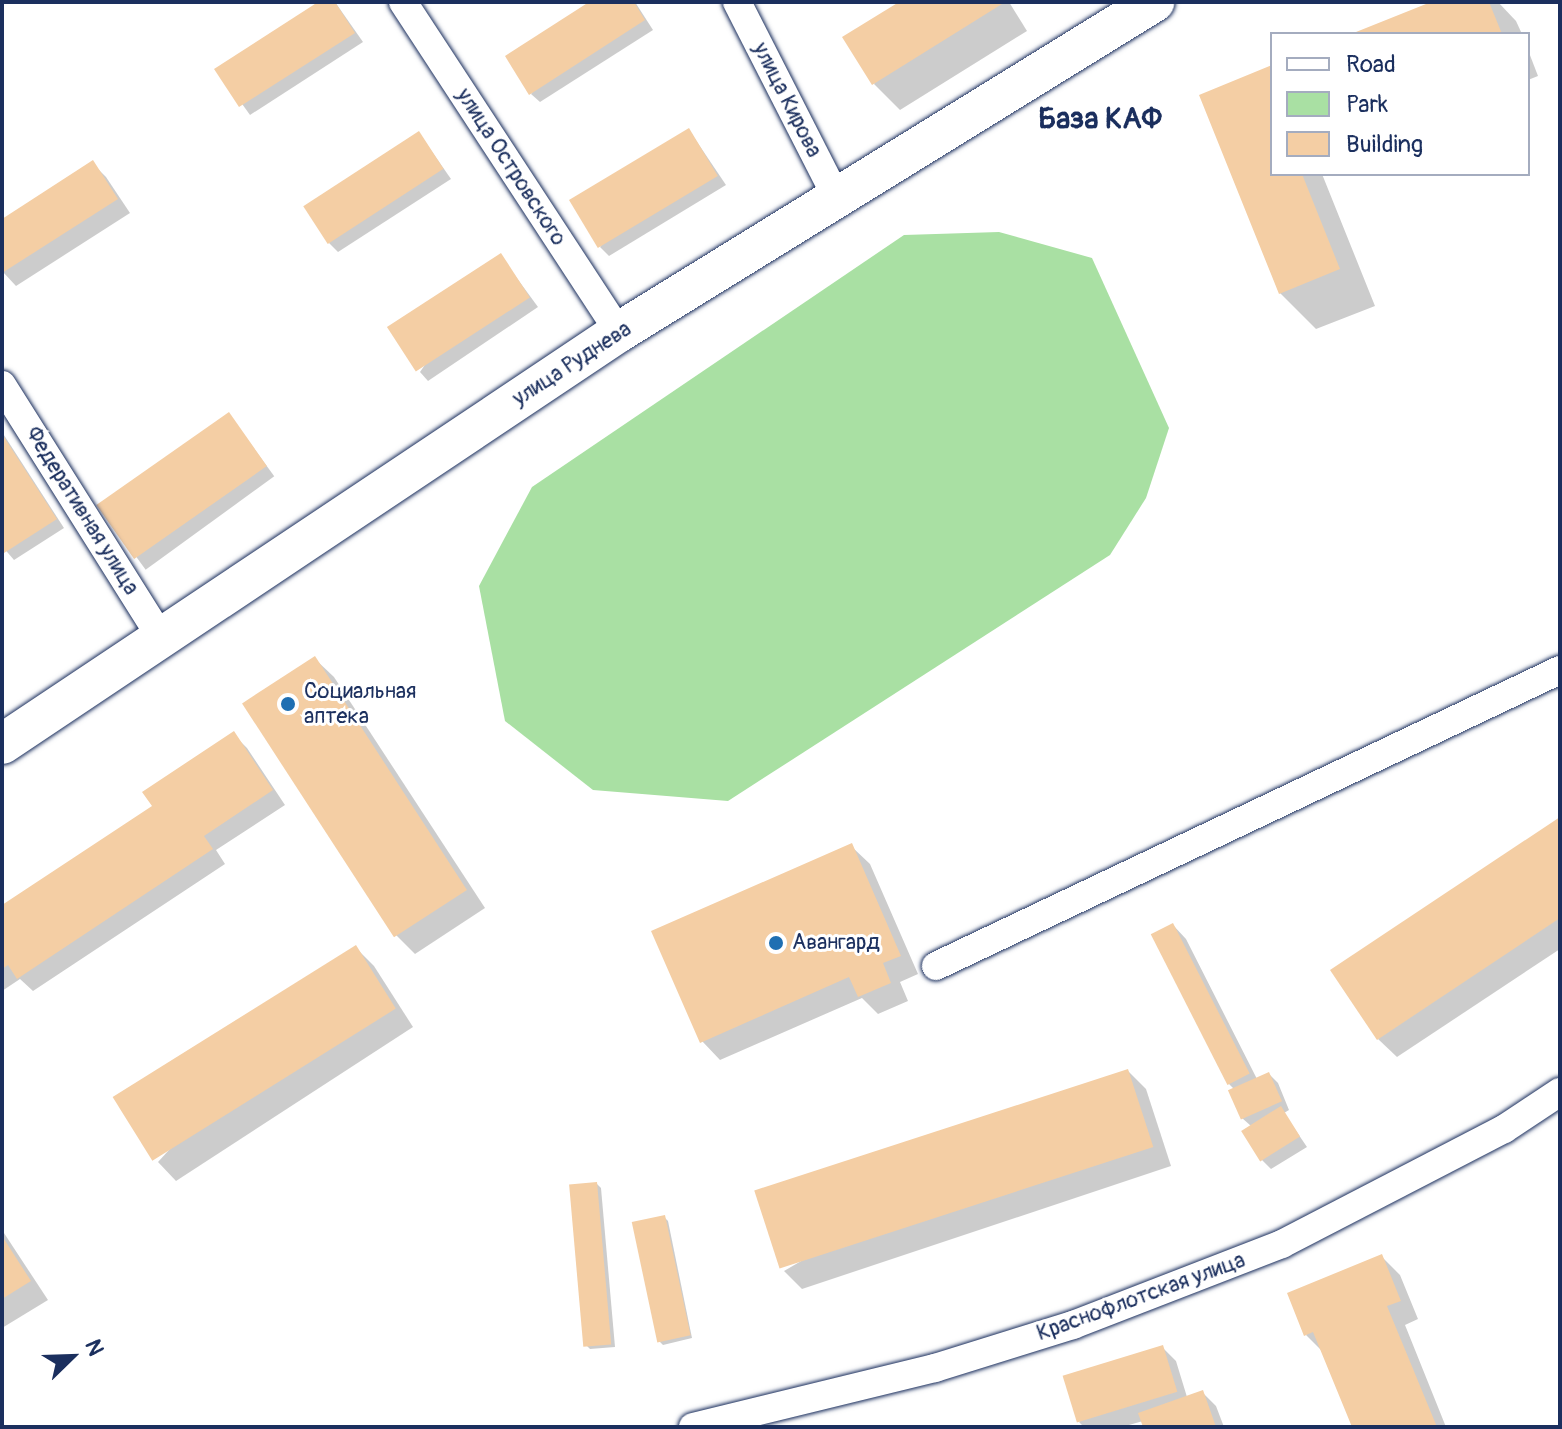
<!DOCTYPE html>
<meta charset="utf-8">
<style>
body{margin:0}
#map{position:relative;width:1562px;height:1429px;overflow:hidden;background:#fff;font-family:Pangolin,sans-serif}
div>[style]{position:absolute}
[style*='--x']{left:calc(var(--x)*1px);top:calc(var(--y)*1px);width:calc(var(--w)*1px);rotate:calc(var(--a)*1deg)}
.green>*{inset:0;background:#a9e0a3}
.shadow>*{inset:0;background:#0003;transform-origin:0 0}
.building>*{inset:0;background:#f4cea4;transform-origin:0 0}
.roads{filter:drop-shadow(0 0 2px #1b2f5e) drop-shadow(0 0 2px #1b2f5e)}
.minor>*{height:28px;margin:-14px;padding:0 14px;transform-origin:14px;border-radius:14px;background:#fff}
.secondary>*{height:40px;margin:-20px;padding:0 20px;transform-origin:20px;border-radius:20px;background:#fff}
.dots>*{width:22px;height:22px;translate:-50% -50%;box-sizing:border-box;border:4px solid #fff;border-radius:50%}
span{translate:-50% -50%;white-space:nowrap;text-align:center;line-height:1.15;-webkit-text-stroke:6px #fff;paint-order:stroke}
.street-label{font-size:22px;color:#1b2f5e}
.poi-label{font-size:22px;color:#1b2f5e}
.left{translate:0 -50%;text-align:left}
.district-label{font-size:30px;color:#1b2f5e;font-weight:700}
.frame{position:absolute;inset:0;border:4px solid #1b2f5e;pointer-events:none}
.legend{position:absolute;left:1270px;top:32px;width:260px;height:144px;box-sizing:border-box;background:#fff;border:2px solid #a4acbf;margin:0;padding:10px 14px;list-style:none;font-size:24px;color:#1b2f5e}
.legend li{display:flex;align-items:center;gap:16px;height:40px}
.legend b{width:40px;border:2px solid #a4acbf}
.north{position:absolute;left:32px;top:1317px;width:80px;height:80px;-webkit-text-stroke:6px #fff;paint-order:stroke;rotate:67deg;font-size:22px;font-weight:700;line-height:32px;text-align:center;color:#1b2f5e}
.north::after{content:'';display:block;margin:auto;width:28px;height:36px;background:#1b2f5e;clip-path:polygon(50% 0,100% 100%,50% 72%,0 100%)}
</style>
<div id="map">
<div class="green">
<div style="clip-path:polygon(999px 232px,1092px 258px,1169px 428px,1146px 498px,1110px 555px,728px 801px,593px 790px,505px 721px,479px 586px,532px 487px,904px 235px)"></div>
</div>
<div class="shadow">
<div style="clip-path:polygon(322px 2px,335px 2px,363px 42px,250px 115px,217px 69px)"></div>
<div style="clip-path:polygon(593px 2px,635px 2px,653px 30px,540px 102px,531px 94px)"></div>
<div style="clip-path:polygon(903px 2px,1009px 2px,1027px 31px,900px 110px,874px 84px)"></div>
<div style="clip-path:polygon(1437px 2px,1498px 2px,1516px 21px,1522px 34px,1356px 34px)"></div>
<div style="clip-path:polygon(1528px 50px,1538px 76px,1528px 80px)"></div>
<div style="clip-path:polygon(1272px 68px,1272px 174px,1322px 174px,1375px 306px,1316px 329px,1280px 293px,1201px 96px)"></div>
<div style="clip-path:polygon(689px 130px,726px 185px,609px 256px,600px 247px)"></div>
<div style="clip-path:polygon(419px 133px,451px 179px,338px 252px,329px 243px)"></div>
<div style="clip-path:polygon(92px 163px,106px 177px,130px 213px,16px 286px,2px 271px,2px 221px)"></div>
<div style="clip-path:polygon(500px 255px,538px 307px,428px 381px,420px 372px)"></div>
<div style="left:229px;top:414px;width:77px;height:159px;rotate:54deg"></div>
<div style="clip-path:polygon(2px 432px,64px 528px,14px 560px,2px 546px)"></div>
<div style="clip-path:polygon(315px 659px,334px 677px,485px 908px,415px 954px,396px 935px)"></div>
<div style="clip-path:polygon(233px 734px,247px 748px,285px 805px,216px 850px,225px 864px,33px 991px,20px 979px,2px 991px,2px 904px,4px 906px,155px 807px)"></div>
<div style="clip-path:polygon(1560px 819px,1560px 949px,1397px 1057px,1378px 1039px)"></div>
<div style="clip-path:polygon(851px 846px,870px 864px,918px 974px,900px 982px,908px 1001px,878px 1014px,862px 998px,720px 1060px,702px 1041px)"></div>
<div style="clip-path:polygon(1173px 925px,1186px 939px,1257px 1079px,1269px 1074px,1278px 1083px,1289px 1110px,1284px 1113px,1307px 1147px,1271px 1169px,1262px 1160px,1251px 1126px,1242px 1118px,1234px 1089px,1229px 1084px)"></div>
<div style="clip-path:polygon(355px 947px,374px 966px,413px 1027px,176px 1181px,158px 1162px)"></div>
<div style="clip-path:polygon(1128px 1071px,1146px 1089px,1171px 1166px,802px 1289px,784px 1271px)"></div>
<div style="clip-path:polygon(597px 1184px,601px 1188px,615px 1347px,590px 1349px,586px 1345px)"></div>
<div style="clip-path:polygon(664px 1217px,668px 1221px,692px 1338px,663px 1345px,659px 1341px)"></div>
<div style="clip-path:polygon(2px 1230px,48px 1300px,2px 1328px)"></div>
<div style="clip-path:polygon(1381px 1256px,1400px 1275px,1418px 1319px,1405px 1325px,1446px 1427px,1354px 1427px,1324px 1353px,1306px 1335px)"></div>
<div style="clip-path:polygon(1162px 1347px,1176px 1361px,1187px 1397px,1202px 1392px,1216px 1406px,1224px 1427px,1145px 1427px,1143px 1421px,1122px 1427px,1084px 1427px,1079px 1422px)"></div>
</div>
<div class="building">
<div style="clip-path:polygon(318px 2px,335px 2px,355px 33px,239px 107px,214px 69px)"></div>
<div style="clip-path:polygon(589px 2px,634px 2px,645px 20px,529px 95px,505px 56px)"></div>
<div style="clip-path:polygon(899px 2px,1001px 2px,1002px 4px,872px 85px,842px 37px)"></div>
<div style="clip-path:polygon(1431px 2px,1489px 2px,1502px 34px,1351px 34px)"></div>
<div style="clip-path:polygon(1272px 65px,1272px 174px,1302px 174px,1340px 269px,1279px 294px,1199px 95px)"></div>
<div style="left:689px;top:128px;width:56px;height:140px;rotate:59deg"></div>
<div style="left:419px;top:131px;width:45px;height:138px;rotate:57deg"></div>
<div style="clip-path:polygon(93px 160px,118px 199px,2px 273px,2px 219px)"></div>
<div style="left:501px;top:253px;width:53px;height:136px;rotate:57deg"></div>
<div style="left:229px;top:412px;width:66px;height:162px;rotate:55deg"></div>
<div style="clip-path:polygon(2px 434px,57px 519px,4px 553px,2px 550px)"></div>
<div style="left:315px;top:656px;width:279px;height:87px;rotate:57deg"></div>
<div style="clip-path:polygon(234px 731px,273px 790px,204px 836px,213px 849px,17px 979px,8px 965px,2px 969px,2px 905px,152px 806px,142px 792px)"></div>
<div style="clip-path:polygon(1560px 817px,1560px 918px,1377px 1040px,1330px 970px)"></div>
<div style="clip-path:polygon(852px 843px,901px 956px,883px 963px,891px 983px,858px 997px,849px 977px,700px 1043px,651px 931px)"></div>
<div style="left:1173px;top:923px;width:169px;height:25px;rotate:63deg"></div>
<div style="left:356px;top:945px;width:75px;height:287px;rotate:58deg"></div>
<div style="left:1128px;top:1069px;width:82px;height:393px;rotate:72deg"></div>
<div style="left:1269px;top:1072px;width:32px;height:45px;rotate:66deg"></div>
<div style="left:1281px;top:1106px;width:36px;height:47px;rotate:58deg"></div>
<div style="left:597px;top:1182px;width:163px;height:28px;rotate:85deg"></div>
<div style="left:665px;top:1215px;width:123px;height:34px;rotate:78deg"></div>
<div style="clip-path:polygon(2px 1236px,31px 1281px,2px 1299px)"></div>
<div style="clip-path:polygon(1382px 1254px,1401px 1301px,1387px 1306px,1437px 1427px,1352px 1427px,1313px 1332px,1304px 1336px,1287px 1293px)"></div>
<div style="left:1163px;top:1345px;width:49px;height:105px;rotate:73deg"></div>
<div style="clip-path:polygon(1203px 1390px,1216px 1427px,1143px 1427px,1138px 1413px)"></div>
</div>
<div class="roads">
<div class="minor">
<div style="--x:403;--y:2;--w:394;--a:56.8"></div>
<div style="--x:737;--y:2;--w:220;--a:63"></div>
<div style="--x:2;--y:385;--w:298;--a:57.8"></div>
<div style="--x:936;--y:966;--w:691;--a:-25.38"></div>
<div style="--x:693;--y:1427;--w:249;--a:-13.7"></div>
<div style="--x:935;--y:1368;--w:145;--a:-17.3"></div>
<div style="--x:1073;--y:1325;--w:224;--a:-21.2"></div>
<div style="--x:1282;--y:1244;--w:250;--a:-27.4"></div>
<div style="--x:1504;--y:1129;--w:67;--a:-33.5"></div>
</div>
<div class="secondary">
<div style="--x:2;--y:744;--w:742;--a:-33.73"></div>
<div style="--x:619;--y:332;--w:629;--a:-31.67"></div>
</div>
</div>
<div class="dots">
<div style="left:288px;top:704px;background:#1f6fb2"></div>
<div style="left:776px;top:943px;background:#1f6fb2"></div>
</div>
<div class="street-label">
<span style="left:787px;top:100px;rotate:63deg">улица Кирова</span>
<span style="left:511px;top:167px;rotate:57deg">улица Островского</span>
<span style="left:572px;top:364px;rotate:-33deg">улица Руднева</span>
<span style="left:82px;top:511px;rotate:58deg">Федеративная улица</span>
<span style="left:1141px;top:1297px;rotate:-20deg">Краснофлотская улица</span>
</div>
<div class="poi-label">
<span class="left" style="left:304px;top:704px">Социальная<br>аптека</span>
<span class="left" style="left:792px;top:943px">Авангард</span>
</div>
<div class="district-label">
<span style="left:1100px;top:119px">База КАФ</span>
</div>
<div class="frame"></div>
<ul class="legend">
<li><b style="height:10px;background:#fff"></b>Road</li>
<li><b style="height:22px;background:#a9e0a3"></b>Park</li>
<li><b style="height:22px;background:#f4cea4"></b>Building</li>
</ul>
<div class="north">N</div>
</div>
